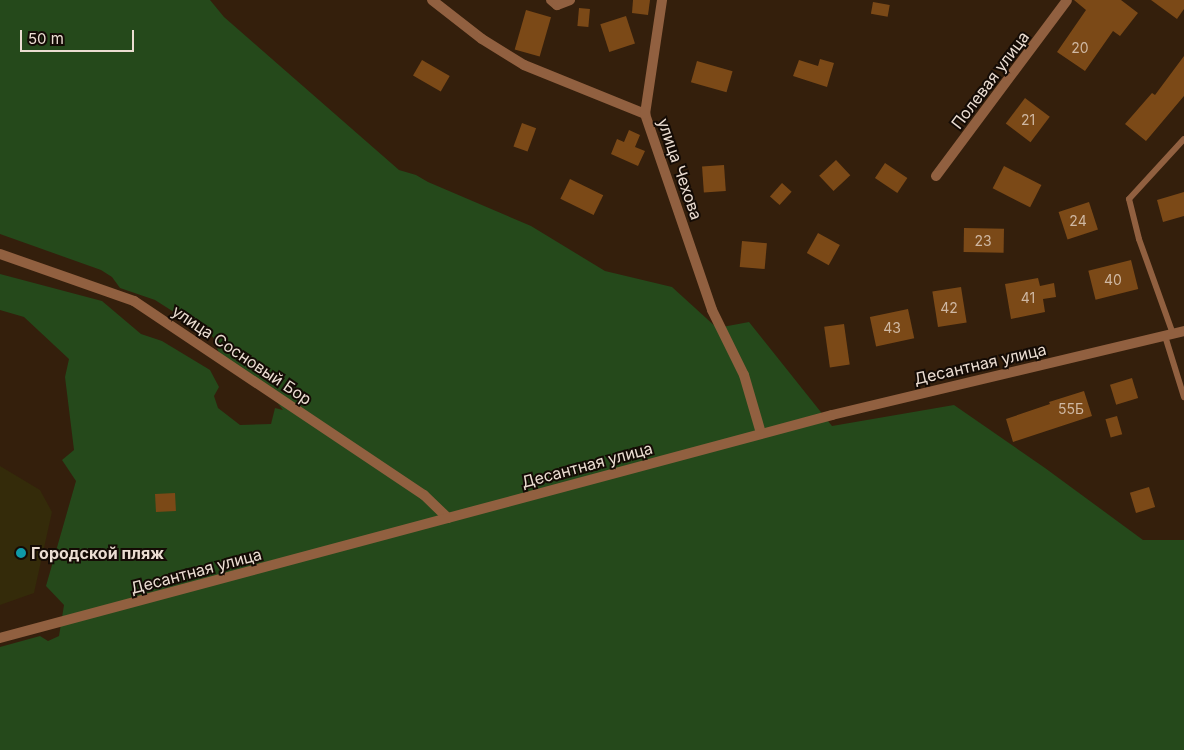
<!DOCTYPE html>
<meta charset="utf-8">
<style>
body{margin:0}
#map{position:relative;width:1184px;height:750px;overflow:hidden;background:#341f0c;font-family:Inter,sans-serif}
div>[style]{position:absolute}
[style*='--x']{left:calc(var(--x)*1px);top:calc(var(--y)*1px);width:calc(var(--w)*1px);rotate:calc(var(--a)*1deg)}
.green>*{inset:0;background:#25491b}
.sand>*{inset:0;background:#342b0a}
.building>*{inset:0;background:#7b4917;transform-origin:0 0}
.service>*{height:6px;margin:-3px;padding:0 3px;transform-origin:3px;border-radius:3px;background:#916040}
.minor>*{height:10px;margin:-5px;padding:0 5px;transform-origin:5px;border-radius:5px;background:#916040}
.dots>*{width:14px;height:14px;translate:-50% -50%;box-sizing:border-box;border:2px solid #140b05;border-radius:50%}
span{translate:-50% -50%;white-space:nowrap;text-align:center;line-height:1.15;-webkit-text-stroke:4px #140b05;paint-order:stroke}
.number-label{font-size:14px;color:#cfb8a3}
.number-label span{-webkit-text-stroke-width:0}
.street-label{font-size:16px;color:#ebddd2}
.poi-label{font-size:16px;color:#ebddd2;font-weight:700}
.left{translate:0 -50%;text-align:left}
.scale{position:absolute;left:20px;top:30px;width:114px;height:22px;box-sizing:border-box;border:2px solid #ebddd2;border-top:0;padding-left:6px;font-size:15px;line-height:18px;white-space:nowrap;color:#ebddd2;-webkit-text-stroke:4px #140b05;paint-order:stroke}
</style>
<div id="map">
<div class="green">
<div style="clip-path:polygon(0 0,210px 0,224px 17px,399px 170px,416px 175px,428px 182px,531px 226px,605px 271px,672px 287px,717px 328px,749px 322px,832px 426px,954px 405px,1045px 468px,1143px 540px,1184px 540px,1184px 750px,0 750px,0 647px,40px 636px,48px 641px,59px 636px,64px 605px,46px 586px,76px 481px,62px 460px,74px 450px,65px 377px,69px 359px,24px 317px,0 310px,0 274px,102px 301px,141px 334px,162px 341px,210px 370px,219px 387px,214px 396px,218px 408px,240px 425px,271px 424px,275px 408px,283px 410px,266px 388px,222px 361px,213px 337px,155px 300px,120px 288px,112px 277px,101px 270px,0 234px)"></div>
</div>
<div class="sand">
<div style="clip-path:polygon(0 466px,40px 490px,52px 512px,34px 593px,0 605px)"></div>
</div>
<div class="building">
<div style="clip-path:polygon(633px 0,650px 0,648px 15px,632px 13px)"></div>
<div style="clip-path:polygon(1074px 0,1121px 0,1138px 13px,1120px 36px,1113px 31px,1085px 71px,1057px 52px,1086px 10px)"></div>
<div style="clip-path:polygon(1151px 0,1184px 0,1184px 9px,1177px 19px)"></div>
<div style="left:873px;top:2px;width:17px;height:12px;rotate:10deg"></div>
<div style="left:579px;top:8px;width:11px;height:18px;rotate:5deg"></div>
<div style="left:526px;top:10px;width:26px;height:41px;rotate:16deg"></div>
<div style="left:626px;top:16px;width:29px;height:27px;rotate:72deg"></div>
<div style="clip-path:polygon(1184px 56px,1184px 96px,1146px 141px,1125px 124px,1152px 93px,1155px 95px)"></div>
<div style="clip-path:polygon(820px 59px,834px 63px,827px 87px,793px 76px,799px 60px,818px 66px)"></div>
<div style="left:422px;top:60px;width:32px;height:18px;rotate:30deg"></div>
<div style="left:697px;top:61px;width:37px;height:22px;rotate:16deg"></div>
<div style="left:1025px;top:98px;width:31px;height:32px;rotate:37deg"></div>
<div style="left:522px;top:123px;width:15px;height:25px;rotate:20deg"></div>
<div style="clip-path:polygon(629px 130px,640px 135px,635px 147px,645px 151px,638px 166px,611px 154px,617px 139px,624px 142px)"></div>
<div style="left:836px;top:160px;width:21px;height:23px;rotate:47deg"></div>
<div style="left:885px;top:163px;width:27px;height:18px;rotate:34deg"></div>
<div style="left:724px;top:165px;width:26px;height:22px;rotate:86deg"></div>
<div style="left:1004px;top:166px;width:42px;height:25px;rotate:27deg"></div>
<div style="left:570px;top:179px;width:37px;height:22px;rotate:26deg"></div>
<div style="left:782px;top:183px;width:13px;height:18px;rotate:42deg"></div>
<div style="clip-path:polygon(1184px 192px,1184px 216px,1163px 222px,1157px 200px)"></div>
<div style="left:1089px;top:202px;width:29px;height:32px;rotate:72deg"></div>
<div style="left:964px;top:228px;width:40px;height:24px;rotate:1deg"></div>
<div style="left:818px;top:233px;width:25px;height:23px;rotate:29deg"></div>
<div style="left:742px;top:241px;width:25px;height:26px;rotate:5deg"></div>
<div style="left:1131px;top:260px;width:30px;height:44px;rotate:76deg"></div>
<div style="clip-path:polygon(1038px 278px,1040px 286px,1054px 283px,1056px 297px,1043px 299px,1045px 312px,1011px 319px,1005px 284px)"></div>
<div style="left:961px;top:287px;width:36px;height:29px;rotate:81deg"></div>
<div style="left:908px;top:309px;width:30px;height:39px;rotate:78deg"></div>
<div style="left:844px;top:324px;width:41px;height:20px;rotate:82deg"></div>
<div style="left:1132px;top:378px;width:21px;height:23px;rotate:73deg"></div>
<div style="clip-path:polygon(1084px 391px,1092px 416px,1013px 442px,1006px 419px,1050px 404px,1049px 402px)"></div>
<div style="left:1117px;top:416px;width:19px;height:12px;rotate:74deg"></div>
<div style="left:1149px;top:487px;width:21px;height:20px;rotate:73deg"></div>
<div style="left:175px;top:493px;width:18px;height:20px;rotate:87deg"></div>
</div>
<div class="service">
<div style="--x:1173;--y:334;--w:101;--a:-109.7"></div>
<div style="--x:1139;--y:239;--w:41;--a:-104"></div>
<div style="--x:1129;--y:199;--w:81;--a:-47.5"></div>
<div style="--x:1165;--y:336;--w:64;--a:72.7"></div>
</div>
<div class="minor">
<div style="--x:432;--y:0;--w:63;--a:38"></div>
<div style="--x:482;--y:39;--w:49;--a:31.8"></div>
<div style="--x:524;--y:65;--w:131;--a:22"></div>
<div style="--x:645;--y:114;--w:207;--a:71.1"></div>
<div style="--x:712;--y:310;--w:72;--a:63.8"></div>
<div style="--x:744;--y:375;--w:60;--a:73.7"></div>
<div style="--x:551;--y:0;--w:8;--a:40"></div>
<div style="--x:557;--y:5;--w:14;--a:-21"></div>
<div style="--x:645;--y:114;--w:115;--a:-81.5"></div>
<div style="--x:936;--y:176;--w:219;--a:-53.3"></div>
<div style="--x:0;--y:254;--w:142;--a:19.3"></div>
<div style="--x:134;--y:301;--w:349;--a:33.8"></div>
<div style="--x:424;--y:495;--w:33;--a:44"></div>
<div style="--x:0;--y:638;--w:861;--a:-15"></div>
<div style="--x:832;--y:415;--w:362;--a:-13.4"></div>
</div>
<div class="dots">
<div style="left:21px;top:553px;background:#0f9aa8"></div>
</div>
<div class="number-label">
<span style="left:1080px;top:48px">20</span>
<span style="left:1028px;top:120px">21</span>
<span style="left:1078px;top:221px">24</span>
<span style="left:983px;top:241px">23</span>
<span style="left:1113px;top:280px">40</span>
<span style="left:1028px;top:298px">41</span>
<span style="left:949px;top:308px">42</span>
<span style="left:892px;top:328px">43</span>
<span style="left:1071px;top:409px">55Б</span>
</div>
<div class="street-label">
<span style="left:990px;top:80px;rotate:-53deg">Полевая улица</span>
<span style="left:680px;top:169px;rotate:71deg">улица Чехова</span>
<span style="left:242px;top:355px;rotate:34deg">улица Сосновый Бор</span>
<span style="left:980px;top:364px;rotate:-13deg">Десантная улица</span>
<span style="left:587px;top:465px;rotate:-15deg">Десантная улица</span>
<span style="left:196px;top:571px;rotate:-15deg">Десантная улица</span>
</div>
<div class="poi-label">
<span class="left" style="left:31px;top:553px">Городской пляж</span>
</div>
<div class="scale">50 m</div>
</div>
